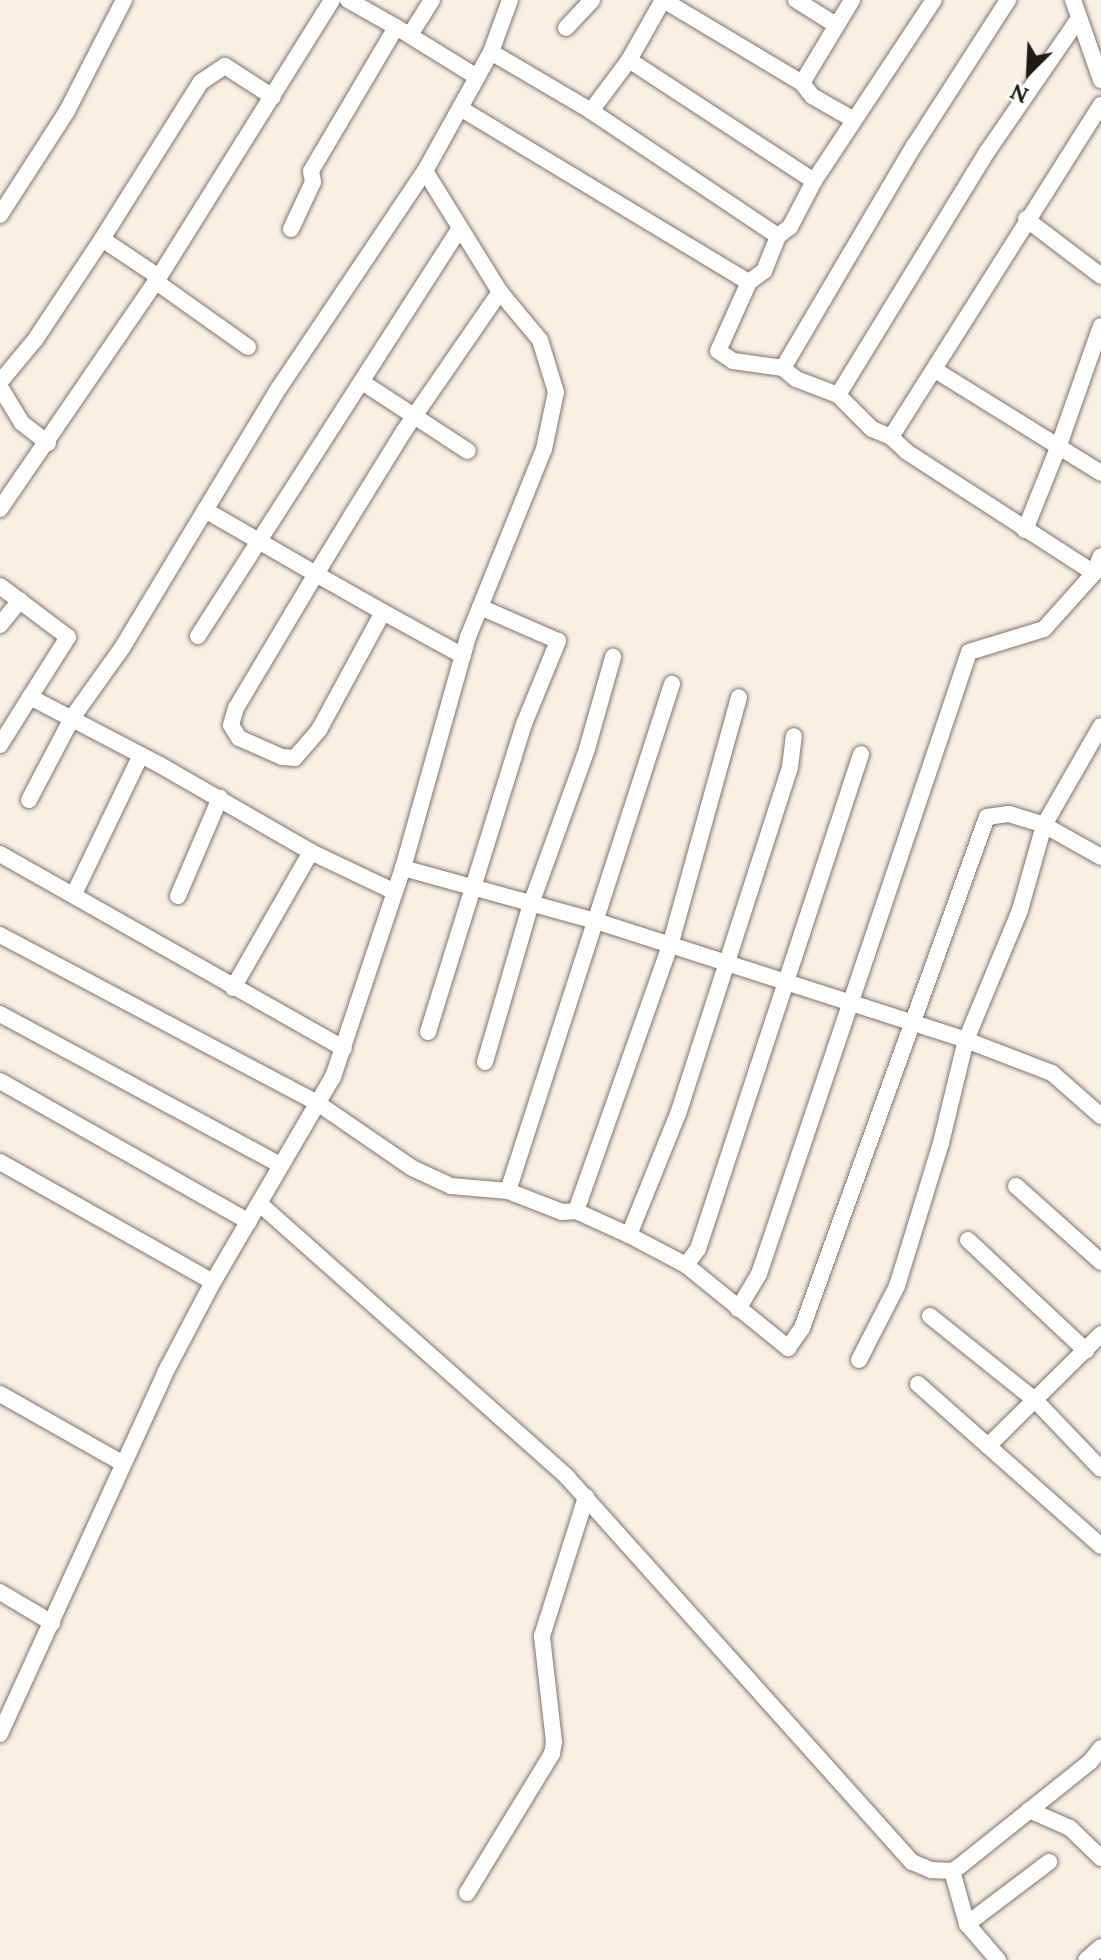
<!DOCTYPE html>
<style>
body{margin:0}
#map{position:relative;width:1101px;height:1960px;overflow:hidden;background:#faefe5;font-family:Lora,serif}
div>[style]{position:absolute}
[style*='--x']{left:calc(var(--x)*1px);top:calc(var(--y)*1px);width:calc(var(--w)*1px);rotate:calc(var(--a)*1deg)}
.roads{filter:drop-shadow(0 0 2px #7e746c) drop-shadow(0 0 2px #7e746c)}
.minor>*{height:16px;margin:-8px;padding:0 8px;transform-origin:8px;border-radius:8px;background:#fff}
span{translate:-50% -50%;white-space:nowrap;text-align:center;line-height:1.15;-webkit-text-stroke:6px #fefefe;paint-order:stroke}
.north{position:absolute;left:989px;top:32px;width:80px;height:80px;-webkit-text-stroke:6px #fefefe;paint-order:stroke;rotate:204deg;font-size:22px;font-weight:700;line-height:32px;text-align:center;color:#1d1a16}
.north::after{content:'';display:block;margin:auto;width:28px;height:36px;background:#1d1a16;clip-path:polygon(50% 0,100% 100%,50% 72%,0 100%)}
</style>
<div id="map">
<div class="roads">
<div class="minor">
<div style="--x:348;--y:0;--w:55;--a:29.4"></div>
<div style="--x:796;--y:0;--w:47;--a:32"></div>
<div style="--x:1073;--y:0;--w:85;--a:70.7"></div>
<div style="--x:665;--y:1;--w:160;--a:30.9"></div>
<div style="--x:802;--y:83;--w:16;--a:52"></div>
<div style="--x:812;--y:96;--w:48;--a:29.7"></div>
<div style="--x:566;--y:28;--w:38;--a:-47"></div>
<div style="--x:410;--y:35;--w:41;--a:-57.8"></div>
<div style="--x:491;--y:52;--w:116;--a:30.5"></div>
<div style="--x:591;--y:111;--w:64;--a:-53.3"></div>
<div style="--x:629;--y:60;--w:69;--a:-60.5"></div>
<div style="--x:629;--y:60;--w:221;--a:33.2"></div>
<div style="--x:802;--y:83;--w:97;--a:-58.9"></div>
<div style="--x:460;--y:108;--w:337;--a:31.1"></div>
<div style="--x:591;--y:111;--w:225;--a:33.8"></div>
<div style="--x:0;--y:215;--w:124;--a:-57.2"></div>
<div style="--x:67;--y:111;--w:125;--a:-62.8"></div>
<div style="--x:1026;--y:219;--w:94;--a:37.2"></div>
<div style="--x:291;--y:229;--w:52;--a:-64.9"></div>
<div style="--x:313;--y:182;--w:11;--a:-100"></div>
<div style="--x:311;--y:171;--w:167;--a:-59.4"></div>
<div style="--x:396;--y:27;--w:95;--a:31.7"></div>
<div style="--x:102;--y:239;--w:69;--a:33.7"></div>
<div style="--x:155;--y:281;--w:114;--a:35.4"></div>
<div style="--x:783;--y:368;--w:258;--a:-59.5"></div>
<div style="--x:914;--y:146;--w:174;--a:-57.2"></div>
<div style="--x:935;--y:370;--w:195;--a:31.8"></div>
<div style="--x:0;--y:382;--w:55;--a:-50.2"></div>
<div style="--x:35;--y:340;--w:121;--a:-56.4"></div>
<div style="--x:102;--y:239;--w:186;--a:-57.8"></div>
<div style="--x:201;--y:82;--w:29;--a:-34"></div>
<div style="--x:225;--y:66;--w:57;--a:32.9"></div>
<div style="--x:362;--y:382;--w:126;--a:33.1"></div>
<div style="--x:0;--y:387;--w:42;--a:58.6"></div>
<div style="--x:22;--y:423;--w:33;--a:38"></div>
<div style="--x:838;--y:395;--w:285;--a:-58.5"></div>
<div style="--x:987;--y:152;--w:163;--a:-55.5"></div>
<div style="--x:891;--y:437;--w:393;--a:-57.7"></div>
<div style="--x:0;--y:509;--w:281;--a:-55.6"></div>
<div style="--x:159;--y:277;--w:327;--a:-58"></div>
<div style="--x:205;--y:510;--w:128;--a:30"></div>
<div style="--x:316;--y:574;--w:77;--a:29.6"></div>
<div style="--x:383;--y:612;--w:134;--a:118.5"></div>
<div style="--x:319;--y:730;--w:37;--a:131"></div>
<div style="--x:295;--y:758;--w:13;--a:-176"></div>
<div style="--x:282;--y:757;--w:47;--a:-156.2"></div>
<div style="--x:239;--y:738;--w:15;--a:-122"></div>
<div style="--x:231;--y:725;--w:18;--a:-74"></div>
<div style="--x:236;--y:708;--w:156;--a:-59.2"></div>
<div style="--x:316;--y:574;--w:69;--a:-58.6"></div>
<div style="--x:352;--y:515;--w:99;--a:-58.2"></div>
<div style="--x:404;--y:431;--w:169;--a:-55.4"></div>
<div style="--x:1025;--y:530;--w:88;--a:-68.1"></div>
<div style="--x:1058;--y:448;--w:129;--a:-70.6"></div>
<div style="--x:1094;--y:573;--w:18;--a:-68"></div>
<div style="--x:0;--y:586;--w:85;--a:36.9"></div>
<div style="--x:68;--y:637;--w:71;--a:122.3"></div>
<div style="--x:383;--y:612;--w:91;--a:28.8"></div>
<div style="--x:0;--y:625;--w:32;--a:-51"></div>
<div style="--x:198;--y:636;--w:483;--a:-57.3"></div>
<div style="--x:0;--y:745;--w:57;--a:-58"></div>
<div style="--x:30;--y:697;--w:147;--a:27.6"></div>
<div style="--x:160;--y:765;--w:174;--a:29.9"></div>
<div style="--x:29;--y:800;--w:93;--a:-62.3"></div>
<div style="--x:72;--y:718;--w:86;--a:-54.5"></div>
<div style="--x:122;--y:648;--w:304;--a:-58.9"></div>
<div style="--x:279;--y:388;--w:262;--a:-56.1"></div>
<div style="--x:0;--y:854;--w:395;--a:29.5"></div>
<div style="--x:403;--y:868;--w:200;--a:15.4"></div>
<div style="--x:596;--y:921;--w:389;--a:17.8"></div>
<div style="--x:966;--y:1040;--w:92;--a:21"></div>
<div style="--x:1052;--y:1073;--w:65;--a:41.3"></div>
<div style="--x:74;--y:894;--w:154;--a:-64.3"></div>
<div style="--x:178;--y:896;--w:107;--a:-66.8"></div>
<div style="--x:0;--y:935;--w:357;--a:27.9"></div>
<div style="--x:316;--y:1102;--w:116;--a:34.5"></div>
<div style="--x:412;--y:1168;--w:43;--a:24.8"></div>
<div style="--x:451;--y:1186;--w:57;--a:5"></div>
<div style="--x:508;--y:1191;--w:58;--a:21.3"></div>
<div style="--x:562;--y:1212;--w:14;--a:-4"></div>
<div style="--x:576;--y:1211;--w:58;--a:24.4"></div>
<div style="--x:629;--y:1235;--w:64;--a:27.8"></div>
<div style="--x:686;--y:1265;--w:132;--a:39.1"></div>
<div style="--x:788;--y:1348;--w:24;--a:-55"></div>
<div style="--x:802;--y:1328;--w:543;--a:-70.1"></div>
<div style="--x:987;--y:817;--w:22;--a:-8"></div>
<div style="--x:1009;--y:814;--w:37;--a:17"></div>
<div style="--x:1044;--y:825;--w:65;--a:29.3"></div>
<div style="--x:233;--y:988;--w:157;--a:-60.2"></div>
<div style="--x:311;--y:852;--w:93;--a:25.5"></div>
<div style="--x:0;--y:1014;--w:319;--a:28.3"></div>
<div style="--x:428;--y:1032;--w:323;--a:-72.7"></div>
<div style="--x:524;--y:724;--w:90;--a:-67.7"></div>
<div style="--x:558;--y:641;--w:85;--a:-156.4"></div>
<div style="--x:485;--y:1062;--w:165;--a:-73.8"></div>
<div style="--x:531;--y:904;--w:165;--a:-70.1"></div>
<div style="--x:587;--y:749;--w:96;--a:-74.2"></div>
<div style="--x:0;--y:1081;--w:286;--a:29.5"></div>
<div style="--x:0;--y:1162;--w:244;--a:29.4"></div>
<div style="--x:1016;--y:1186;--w:114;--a:41.8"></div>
<div style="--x:508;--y:1191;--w:533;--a:-72.08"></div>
<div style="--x:260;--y:1204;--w:411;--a:41.6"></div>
<div style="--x:567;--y:1477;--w:517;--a:48.14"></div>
<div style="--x:912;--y:1862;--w:21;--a:23"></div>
<div style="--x:931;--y:1870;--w:21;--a:3"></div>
<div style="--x:952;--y:1871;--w:9;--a:-32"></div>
<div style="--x:960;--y:1866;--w:166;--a:-38.7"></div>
<div style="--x:1090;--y:1762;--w:18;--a:-52"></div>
<div style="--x:576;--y:1211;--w:281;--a:-70.5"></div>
<div style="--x:670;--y:946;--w:258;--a:-74.5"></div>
<div style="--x:629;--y:1235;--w:131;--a:-68"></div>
<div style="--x:678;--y:1114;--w:365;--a:-72.1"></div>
<div style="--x:790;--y:767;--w:31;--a:-83"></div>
<div style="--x:968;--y:1240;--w:162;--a:43.2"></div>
<div style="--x:686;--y:1265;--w:20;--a:-53"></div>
<div style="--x:698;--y:1249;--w:521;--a:-71.77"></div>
<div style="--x:738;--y:1309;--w:41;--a:-59"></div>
<div style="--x:759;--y:1274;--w:656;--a:-71.34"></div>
<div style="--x:969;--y:652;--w:78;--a:-17"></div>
<div style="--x:1044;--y:629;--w:75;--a:-48.2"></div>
<div style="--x:1094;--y:573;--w:223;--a:-147.1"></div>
<div style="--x:907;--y:452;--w:22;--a:-137"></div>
<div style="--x:891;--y:437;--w:21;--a:-157"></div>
<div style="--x:872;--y:429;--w:48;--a:-135"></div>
<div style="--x:838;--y:395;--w:45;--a:-159.1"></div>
<div style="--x:796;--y:379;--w:17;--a:-140"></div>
<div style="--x:783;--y:368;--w:50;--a:-172"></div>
<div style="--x:733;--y:361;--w:18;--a:-146"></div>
<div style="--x:718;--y:351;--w:76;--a:-65.8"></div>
<div style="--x:749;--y:282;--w:19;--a:-36"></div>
<div style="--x:764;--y:271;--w:38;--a:-68"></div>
<div style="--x:778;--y:236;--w:15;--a:-37"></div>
<div style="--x:790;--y:227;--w:52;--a:-62.4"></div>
<div style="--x:814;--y:181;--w:217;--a:-56.5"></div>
<div style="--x:930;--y:1316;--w:134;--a:38.7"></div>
<div style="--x:1035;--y:1400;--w:95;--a:46.3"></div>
<div style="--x:859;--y:1360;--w:83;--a:-62.8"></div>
<div style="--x:897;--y:1286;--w:150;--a:-72.9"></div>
<div style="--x:941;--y:1143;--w:106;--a:-76.4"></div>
<div style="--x:966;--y:1040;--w:141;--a:-67.4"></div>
<div style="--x:1020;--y:910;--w:88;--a:-74.2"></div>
<div style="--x:1044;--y:825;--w:114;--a:-60.1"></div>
<div style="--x:918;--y:1384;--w:244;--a:41.5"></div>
<div style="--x:0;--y:1394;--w:140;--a:29.5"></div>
<div style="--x:988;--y:1446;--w:159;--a:-44.7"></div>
<div style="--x:0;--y:1592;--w:61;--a:30.8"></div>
<div style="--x:0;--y:1734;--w:397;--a:-65.4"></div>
<div style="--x:165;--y:1373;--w:103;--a:-62.2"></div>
<div style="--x:213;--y:1282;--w:238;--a:-59.7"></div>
<div style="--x:333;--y:1077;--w:220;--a:-71.5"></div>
<div style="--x:403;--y:868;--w:240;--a:-74.3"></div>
<div style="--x:468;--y:637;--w:203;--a:-68"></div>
<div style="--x:544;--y:449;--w:58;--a:-78.1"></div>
<div style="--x:556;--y:392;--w:54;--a:-107.1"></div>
<div style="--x:540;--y:340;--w:62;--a:-129.8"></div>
<div style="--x:500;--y:292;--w:142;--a:-121.8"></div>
<div style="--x:425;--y:171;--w:136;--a:-61"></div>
<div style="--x:491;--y:52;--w:55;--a:-69.9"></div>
<div style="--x:1029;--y:1810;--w:45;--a:23.7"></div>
<div style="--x:1070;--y:1828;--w:43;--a:44.1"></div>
<div style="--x:952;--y:1871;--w:55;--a:74.2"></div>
<div style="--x:967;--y:1924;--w:48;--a:49.3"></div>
<div style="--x:467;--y:1893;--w:163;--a:-58.6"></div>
<div style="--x:552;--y:1754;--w:12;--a:-81"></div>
<div style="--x:554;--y:1742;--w:107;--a:-96.5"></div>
<div style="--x:542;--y:1636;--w:146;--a:-72.4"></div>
<div style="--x:967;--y:1924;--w:103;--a:-37.1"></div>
<div style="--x:1086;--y:1960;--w:20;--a:-41"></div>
</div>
</div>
<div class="north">N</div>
</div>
